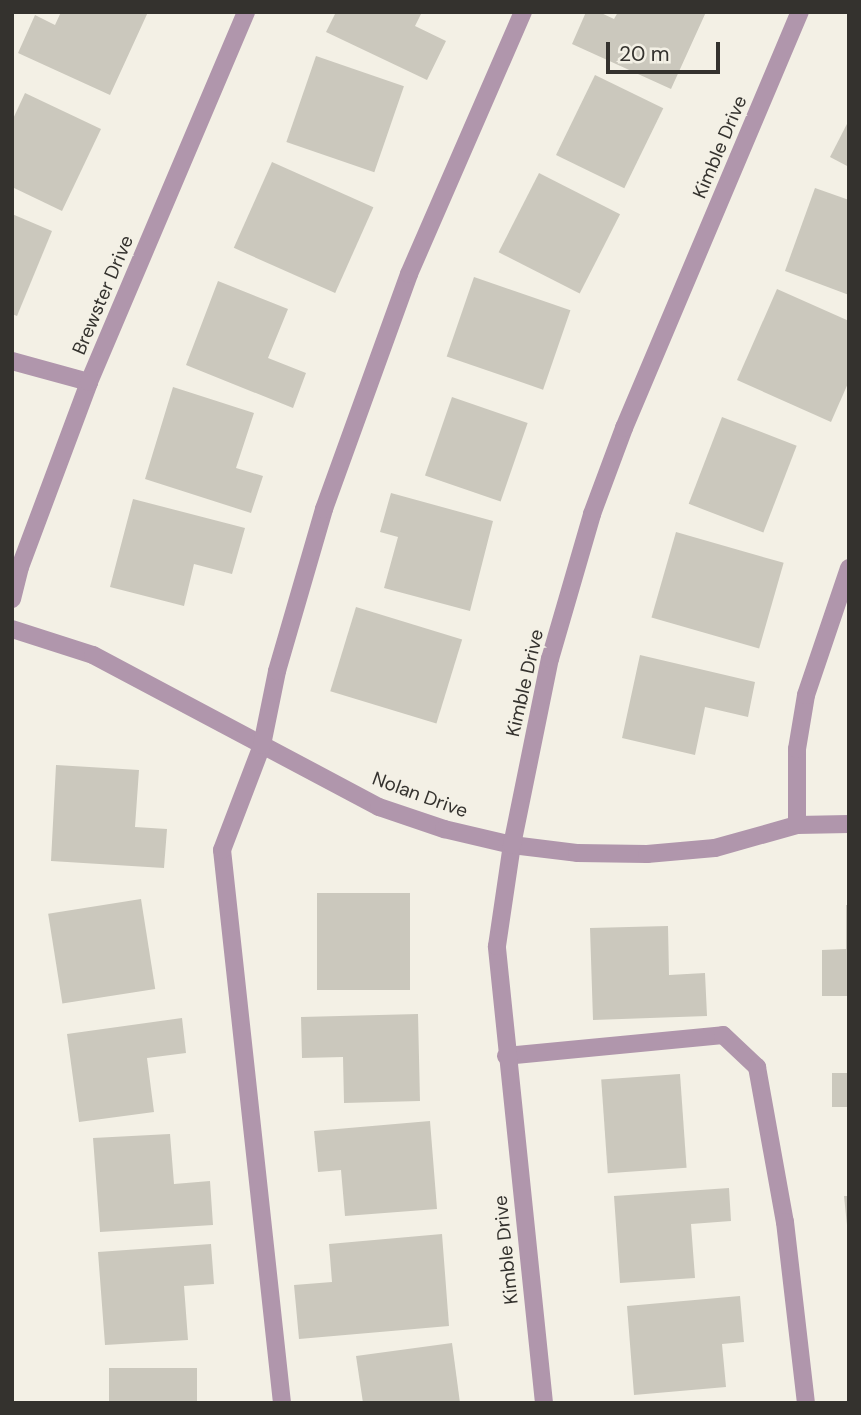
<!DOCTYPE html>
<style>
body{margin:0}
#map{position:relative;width:861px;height:1415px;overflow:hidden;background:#f3f0e5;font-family:"DM Sans",sans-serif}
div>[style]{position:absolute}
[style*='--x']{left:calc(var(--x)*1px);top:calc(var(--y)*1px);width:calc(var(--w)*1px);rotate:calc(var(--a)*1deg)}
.building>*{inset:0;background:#cbc8bd;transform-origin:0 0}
.minor>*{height:18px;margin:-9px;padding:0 9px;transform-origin:9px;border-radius:9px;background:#b096ac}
span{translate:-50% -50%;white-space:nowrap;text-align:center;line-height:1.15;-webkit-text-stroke:6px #f3f0e5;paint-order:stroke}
.street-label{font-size:19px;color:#34322e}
.frame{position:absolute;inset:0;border:14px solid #34322e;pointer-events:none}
.scale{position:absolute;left:606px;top:42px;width:114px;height:32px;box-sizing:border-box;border:4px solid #34322e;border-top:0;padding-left:9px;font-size:21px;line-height:24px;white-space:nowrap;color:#34322e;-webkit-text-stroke:5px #f3f0e5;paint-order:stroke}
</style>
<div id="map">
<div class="building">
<div style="clip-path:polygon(61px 12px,148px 12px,110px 95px,18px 53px,35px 15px,55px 25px)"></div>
<div style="clip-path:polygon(336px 12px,422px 12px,415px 26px,446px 41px,427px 80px,326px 32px)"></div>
<div style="clip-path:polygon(586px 12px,599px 12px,614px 19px,618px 12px,706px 12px,671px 89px,572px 44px)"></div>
<div style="left:316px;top:56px;width:93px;height:91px;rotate:19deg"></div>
<div style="left:595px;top:75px;width:76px;height:89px;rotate:26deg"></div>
<div style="clip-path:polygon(25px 93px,101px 129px,62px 211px,12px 187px,12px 121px)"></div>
<div style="clip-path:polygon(849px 120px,849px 167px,830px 157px)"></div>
<div style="left:272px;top:162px;width:111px;height:94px;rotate:24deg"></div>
<div style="left:539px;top:173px;width:91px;height:89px;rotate:27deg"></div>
<div style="clip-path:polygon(815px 188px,849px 200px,849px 295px,785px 271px)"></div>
<div style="clip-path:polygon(12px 214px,52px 231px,17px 316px,12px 314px)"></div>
<div style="left:474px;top:277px;width:102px;height:84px;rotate:19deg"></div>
<div style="clip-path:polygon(218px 281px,288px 309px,268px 358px,306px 373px,293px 408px,186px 365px)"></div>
<div style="clip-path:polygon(777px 289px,849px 321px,849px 381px,831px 422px,737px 380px)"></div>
<div style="clip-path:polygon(173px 387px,254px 413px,236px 468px,263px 476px,251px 513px,145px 479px)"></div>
<div style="left:452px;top:397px;width:80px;height:83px;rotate:19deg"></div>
<div style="left:722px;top:417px;width:80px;height:93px;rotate:21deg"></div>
<div style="clip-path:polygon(391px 493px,493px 521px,470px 611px,384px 588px,398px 537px,380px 532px)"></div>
<div style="clip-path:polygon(133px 499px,245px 528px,232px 574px,194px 564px,184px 606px,110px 587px)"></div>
<div style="left:676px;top:532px;width:112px;height:89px;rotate:16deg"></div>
<div style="left:356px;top:607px;width:111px;height:88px;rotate:17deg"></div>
<div style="clip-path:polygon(640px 655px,755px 682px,748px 717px,705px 707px,695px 755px,622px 738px)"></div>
<div style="clip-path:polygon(56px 765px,139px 770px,135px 827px,167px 829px,164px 868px,51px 861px)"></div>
<div style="left:317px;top:893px;width:93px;height:97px"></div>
<div style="left:141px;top:899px;width:91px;height:94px;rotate:81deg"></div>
<div style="clip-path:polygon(846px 905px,849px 905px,849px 996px,822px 996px,822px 950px,846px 949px)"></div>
<div style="clip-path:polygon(668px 926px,669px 975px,705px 973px,707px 1016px,593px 1020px,590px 928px)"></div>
<div style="clip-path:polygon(418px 1014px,420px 1101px,344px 1103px,343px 1057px,302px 1058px,301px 1017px)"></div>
<div style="clip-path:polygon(182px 1018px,186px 1053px,147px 1058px,154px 1112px,79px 1122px,67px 1034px)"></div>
<div style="left:832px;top:1073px;width:17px;height:34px"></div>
<div style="left:680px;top:1074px;width:94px;height:79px;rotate:86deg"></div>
<div style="clip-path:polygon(430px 1121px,437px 1209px,345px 1216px,341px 1170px,318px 1172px,314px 1131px)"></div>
<div style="clip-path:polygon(170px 1134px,174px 1184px,210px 1181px,213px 1225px,100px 1232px,93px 1138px)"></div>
<div style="clip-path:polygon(729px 1188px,731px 1221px,691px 1224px,695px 1278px,620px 1283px,614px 1196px)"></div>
<div style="clip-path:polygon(844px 1196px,849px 1196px,849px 1225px,847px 1225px)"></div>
<div style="clip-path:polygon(442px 1234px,449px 1326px,299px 1339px,294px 1285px,332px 1282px,329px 1244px)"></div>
<div style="clip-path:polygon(211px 1244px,214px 1284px,184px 1286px,188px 1340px,105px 1345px,98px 1252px)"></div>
<div style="clip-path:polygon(740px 1296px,744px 1342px,722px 1344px,726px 1387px,634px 1395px,627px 1306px)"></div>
<div style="clip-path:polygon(452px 1343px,460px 1403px,363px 1403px,356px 1356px)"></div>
<div style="left:109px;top:1368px;width:88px;height:35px"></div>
</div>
<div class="minor">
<div style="--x:12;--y:361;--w:80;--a:15.3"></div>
<div style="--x:12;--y:599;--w:33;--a:-76"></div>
<div style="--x:20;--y:567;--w:197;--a:-69.5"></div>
<div style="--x:89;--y:382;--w:402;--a:-67"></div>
<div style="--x:12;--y:629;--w:85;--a:17.8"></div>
<div style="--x:93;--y:655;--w:324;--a:28"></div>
<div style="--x:379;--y:807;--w:69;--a:18.7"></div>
<div style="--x:444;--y:829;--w:70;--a:13.2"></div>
<div style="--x:512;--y:845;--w:65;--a:7"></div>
<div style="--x:577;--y:853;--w:70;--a:0.8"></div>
<div style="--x:647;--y:854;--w:68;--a:-5"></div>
<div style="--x:715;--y:848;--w:85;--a:-15.7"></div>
<div style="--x:797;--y:825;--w:52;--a:-1.1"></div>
<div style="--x:797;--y:825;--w:76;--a:-90"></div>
<div style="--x:797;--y:749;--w:55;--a:-80.5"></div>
<div style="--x:806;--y:695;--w:134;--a:-71.3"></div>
<div style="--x:506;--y:1056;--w:218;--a:-5.5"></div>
<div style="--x:723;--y:1035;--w:47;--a:43.3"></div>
<div style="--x:757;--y:1067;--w:158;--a:79.8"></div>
<div style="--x:785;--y:1222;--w:182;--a:83.4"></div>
<div style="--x:282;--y:1403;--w:556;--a:-96.19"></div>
<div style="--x:222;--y:850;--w:112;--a:-69.1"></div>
<div style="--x:262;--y:745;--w:76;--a:-78.5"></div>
<div style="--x:277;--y:671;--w:169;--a:-73.8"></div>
<div style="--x:324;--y:509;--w:250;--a:-70.1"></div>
<div style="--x:409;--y:274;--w:286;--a:-66.5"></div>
<div style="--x:544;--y:1403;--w:459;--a:-95.9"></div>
<div style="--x:497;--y:946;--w:102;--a:-81.6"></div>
<div style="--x:512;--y:845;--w:190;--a:-78.5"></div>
<div style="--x:550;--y:659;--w:151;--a:-73.8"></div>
<div style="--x:592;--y:514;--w:92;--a:-69.6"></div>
<div style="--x:624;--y:428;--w:452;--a:-67.1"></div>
</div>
<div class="street-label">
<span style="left:720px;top:147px;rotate:-67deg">Kimble Drive</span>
<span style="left:103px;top:295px;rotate:-67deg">Brewster Drive</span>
<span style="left:525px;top:683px;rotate:-77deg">Kimble Drive</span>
<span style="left:420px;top:795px;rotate:20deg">Nolan Drive</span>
<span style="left:506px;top:1250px;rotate:-96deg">Kimble Drive</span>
</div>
<div class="frame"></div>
<div class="scale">20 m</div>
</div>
